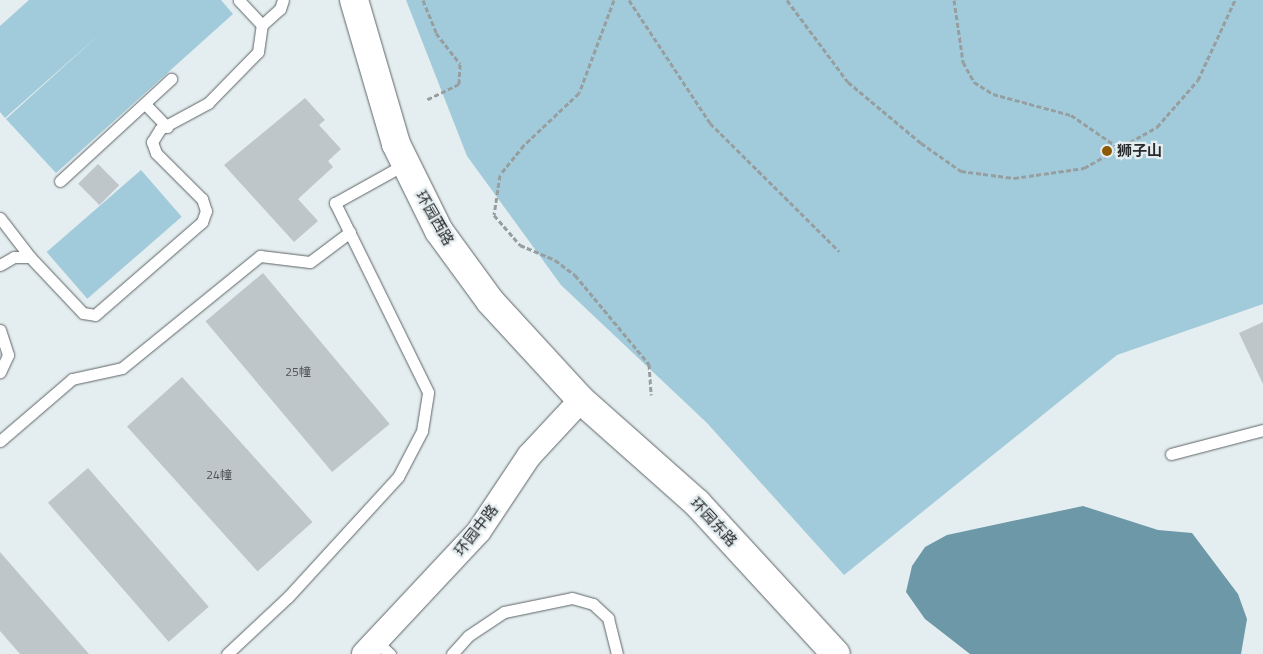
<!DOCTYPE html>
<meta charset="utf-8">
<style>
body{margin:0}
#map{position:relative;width:1263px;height:654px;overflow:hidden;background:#e4edef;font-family:"Titillium Web","Noto Sans SC",sans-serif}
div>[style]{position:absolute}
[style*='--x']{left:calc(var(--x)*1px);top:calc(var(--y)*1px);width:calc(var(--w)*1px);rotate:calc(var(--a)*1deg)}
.green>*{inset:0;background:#a1cbda;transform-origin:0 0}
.water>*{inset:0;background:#6d98a7}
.building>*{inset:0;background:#bec6c9;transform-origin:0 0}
.path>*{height:3px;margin-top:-1.5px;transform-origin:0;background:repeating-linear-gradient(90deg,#979ea0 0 5px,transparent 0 7.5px)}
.roads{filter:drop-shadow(0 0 1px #5d6467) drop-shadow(0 0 1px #5d6467)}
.service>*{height:11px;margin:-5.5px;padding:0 5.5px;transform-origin:5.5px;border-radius:5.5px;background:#fff}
.minor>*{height:24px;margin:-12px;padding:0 12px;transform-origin:12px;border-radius:12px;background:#fff}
.tertiary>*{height:28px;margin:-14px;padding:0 14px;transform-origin:14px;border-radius:14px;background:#fff}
.dots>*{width:14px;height:14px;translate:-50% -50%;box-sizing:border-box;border:2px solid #e4edef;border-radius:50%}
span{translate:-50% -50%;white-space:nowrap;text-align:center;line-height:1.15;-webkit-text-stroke:4.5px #e4edef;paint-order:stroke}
.number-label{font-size:12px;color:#4e5253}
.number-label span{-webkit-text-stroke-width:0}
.poi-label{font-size:15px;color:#282b2c;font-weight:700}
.left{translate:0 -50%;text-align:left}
.street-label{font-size:15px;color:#282b2c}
</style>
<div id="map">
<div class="green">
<div style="clip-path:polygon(29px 0,221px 0,233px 14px,56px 173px,6px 119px,102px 32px,5px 118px,0 112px,0 26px)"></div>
<div style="clip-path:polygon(406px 0,1263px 0,1263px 304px,1117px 355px,844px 575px,707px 423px,561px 285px,467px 156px)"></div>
<div style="left:141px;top:170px;width:62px;height:125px;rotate:49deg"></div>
</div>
<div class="water">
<div style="clip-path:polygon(1083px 506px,1158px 530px,1192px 533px,1238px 594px,1247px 619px,1241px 654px,970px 654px,925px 619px,906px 592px,912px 566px,925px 547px,947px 535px)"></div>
</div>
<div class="building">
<div style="clip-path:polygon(305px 98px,325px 120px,319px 125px,341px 149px,328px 161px,333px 167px,298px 199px,318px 221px,294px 242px,224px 165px)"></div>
<div style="left:98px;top:164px;width:30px;height:28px;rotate:45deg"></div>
<div style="left:263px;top:273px;width:197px;height:75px;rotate:50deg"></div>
<div style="clip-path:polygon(1263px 322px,1263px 384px,1239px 333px)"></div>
<div style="left:182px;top:377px;width:195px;height:74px;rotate:48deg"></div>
<div style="left:88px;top:468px;width:184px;height:53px;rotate:49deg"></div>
<div style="clip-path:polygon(0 552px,89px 654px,20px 654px,0 631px)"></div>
</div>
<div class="path">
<div style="--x:423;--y:0;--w:35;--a:68"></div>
<div style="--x:436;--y:33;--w:39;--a:52"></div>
<div style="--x:460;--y:64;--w:20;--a:93"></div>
<div style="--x:459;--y:84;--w:37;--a:154"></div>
<div style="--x:614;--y:0;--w:99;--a:110.6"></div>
<div style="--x:579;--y:93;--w:76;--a:136.6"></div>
<div style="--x:524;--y:145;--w:38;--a:129"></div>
<div style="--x:500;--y:175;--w:40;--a:98.5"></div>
<div style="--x:494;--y:215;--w:40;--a:49"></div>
<div style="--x:520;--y:245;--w:38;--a:23"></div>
<div style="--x:555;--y:260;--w:25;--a:37"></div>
<div style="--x:575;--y:275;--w:116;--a:50.3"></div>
<div style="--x:649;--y:364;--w:31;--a:86"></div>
<div style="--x:629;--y:0;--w:147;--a:56.6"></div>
<div style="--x:710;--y:123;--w:182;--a:44.8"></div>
<div style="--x:787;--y:0;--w:102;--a:53.4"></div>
<div style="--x:848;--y:82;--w:95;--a:39.9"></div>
<div style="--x:921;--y:143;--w:49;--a:35"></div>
<div style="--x:961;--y:171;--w:53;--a:7.5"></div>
<div style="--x:1014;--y:178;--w:71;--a:-8.1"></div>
<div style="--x:1084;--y:168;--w:84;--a:-29.3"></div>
<div style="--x:1157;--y:127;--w:62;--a:-48.9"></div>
<div style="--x:1198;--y:80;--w:88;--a:-65.2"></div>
<div style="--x:954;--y:0;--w:63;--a:81.7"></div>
<div style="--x:963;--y:62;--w:23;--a:61"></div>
<div style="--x:974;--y:82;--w:22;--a:32"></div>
<div style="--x:993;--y:94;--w:81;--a:15.1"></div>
<div style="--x:1071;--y:115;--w:62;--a:34.5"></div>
</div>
<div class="roads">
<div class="service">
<div style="--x:262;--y:25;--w:24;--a:-42"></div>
<div style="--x:280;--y:9;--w:9;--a:-72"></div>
<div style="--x:145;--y:104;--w:32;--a:46"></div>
<div style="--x:60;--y:181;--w:151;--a:-42.6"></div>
<div style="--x:0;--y:218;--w:49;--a:52.4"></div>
<div style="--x:0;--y:265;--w:16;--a:-30"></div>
<div style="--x:14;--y:257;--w:16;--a:0"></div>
<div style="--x:30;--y:257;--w:77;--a:46.6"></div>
<div style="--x:83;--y:313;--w:12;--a:9"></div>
<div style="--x:95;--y:315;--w:142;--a:-41"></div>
<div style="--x:202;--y:222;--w:12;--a:-70"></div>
<div style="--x:206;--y:211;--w:13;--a:-108"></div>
<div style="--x:202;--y:199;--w:65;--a:-135"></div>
<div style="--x:156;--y:153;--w:12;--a:-110"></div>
<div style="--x:152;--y:142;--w:15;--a:-58"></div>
<div style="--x:160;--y:129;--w:55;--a:-28.4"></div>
<div style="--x:208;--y:103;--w:71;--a:-45.6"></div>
<div style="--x:258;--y:52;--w:27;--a:-82"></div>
<div style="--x:262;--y:25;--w:34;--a:-133"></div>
<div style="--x:0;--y:330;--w:26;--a:72"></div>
<div style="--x:8;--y:355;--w:19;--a:115"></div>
<div style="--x:0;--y:441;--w:95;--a:-40.7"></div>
<div style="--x:72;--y:379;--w:51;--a:-12.4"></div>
<div style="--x:122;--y:368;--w:178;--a:-39.1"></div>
<div style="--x:260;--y:256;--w:50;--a:6.8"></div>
<div style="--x:310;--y:262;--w:50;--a:-36.9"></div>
<div style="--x:1171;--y:454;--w:95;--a:-14.6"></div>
<div style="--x:377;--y:642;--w:18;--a:43"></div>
<div style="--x:227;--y:654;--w:83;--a:-43.1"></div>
<div style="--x:288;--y:597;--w:163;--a:-47.5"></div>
<div style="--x:398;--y:477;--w:52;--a:-62.4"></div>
<div style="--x:422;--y:431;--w:39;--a:-81"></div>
<div style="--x:428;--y:392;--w:211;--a:-116.2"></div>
<div style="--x:335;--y:203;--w:80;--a:-29.1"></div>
<div style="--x:452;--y:654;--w:24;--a:-48"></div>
<div style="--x:468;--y:636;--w:43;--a:-33.7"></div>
<div style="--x:504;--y:612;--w:69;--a:-11.6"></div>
<div style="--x:572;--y:598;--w:22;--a:16"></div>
<div style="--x:593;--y:604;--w:21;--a:43"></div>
<div style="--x:608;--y:618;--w:37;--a:76"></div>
</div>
<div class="minor">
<div style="--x:364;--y:654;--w:168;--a:-46.9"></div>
<div style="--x:479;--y:531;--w:90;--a:-56.3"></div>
<div style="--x:529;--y:456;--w:76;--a:-47.1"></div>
</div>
<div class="tertiary">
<div style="--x:354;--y:0;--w:150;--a:73.7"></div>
<div style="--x:396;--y:144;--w:97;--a:63.7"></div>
<div style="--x:439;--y:231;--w:87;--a:53.9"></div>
<div style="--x:490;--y:301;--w:134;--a:47.4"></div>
<div style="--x:581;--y:400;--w:155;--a:41.6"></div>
<div style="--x:697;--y:503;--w:205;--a:47.4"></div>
</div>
</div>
<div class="dots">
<div style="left:1107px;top:151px;background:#8c5905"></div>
</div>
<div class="number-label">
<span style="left:298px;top:372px">25幢</span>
<span style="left:219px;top:475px">24幢</span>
</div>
<div class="poi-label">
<span class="left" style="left:1117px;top:151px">狮子山</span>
</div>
<div class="street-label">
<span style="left:435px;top:218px;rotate:60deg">环园西路</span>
<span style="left:714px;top:522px;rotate:47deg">环园东路</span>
<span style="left:476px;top:530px;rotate:-52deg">环园中路</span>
</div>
</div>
